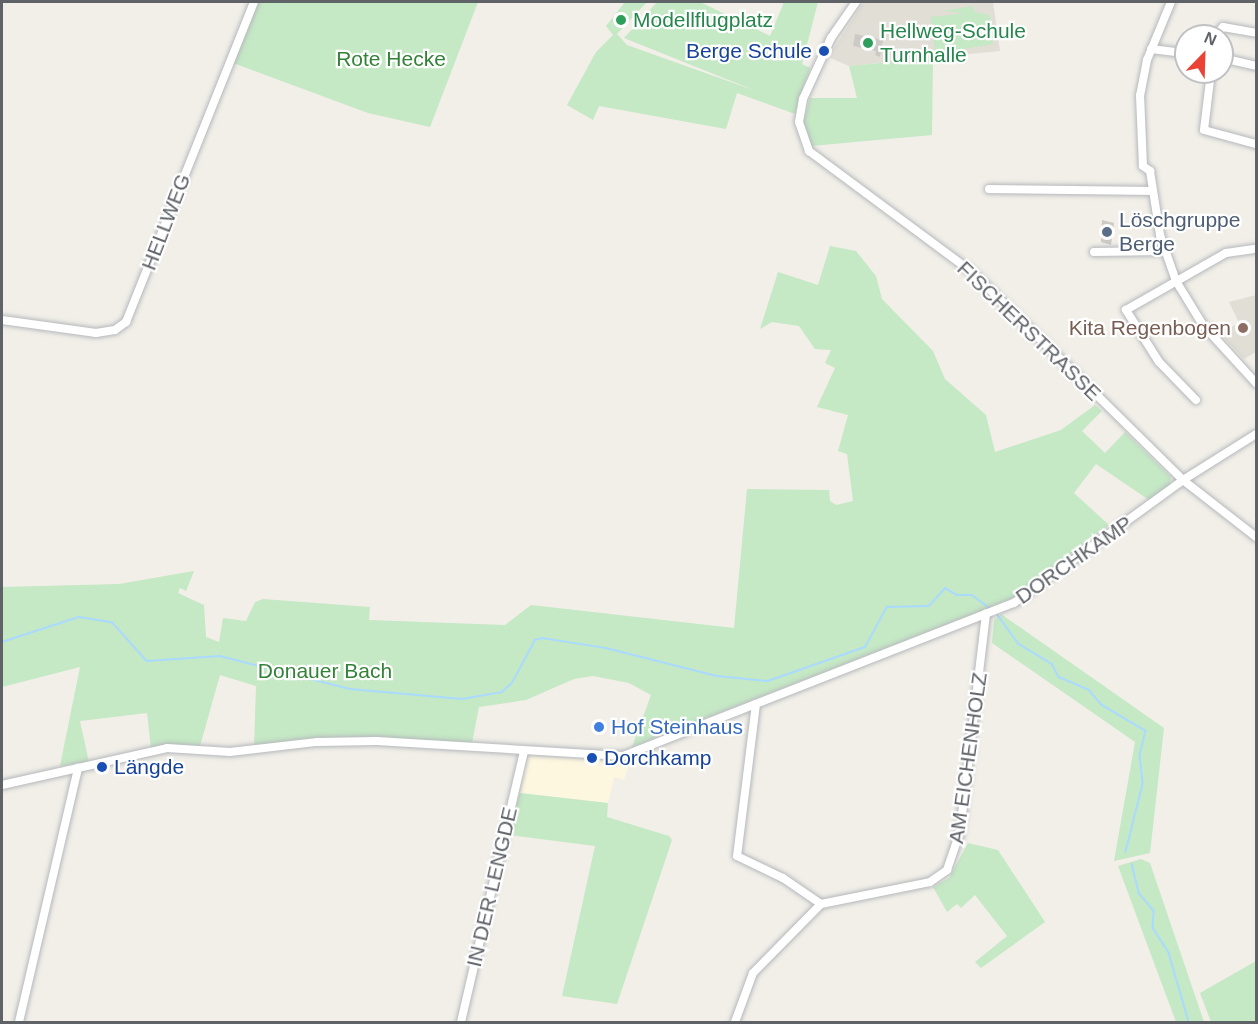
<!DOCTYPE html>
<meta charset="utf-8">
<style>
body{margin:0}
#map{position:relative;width:1258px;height:1024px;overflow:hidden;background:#f1efe8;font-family:Helvetica,sans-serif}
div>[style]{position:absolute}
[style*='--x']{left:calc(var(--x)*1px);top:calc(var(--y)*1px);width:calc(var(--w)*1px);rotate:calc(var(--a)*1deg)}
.commercial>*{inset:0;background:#fef7e0}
.education>*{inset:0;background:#e1ded6}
.green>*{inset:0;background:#c5e8c5}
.stream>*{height:1.5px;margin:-0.75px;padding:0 0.75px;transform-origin:0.75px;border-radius:0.75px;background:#aadaff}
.building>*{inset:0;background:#cccac5}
.roads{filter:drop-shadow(0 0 2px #b5b8bc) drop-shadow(0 0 2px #b5b8bc)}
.minor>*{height:8px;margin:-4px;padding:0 4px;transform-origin:4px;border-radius:4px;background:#fff}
.dots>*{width:16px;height:16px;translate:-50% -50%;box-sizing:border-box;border:3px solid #fff;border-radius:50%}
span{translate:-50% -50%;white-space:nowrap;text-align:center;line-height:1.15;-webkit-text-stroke:4.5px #fff;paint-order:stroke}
.leisure-label{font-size:21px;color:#27864d}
.left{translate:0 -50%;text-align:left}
.transit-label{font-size:21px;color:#164399}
.right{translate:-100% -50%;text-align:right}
.park-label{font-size:21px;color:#348238}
.service-label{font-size:21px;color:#4e5e75}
.street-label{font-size:21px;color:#5f6368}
.education-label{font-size:21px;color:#785e54}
.shop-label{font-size:21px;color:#366cbe}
.frame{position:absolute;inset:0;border:3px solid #5f6368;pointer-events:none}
.north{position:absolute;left:1174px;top:24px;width:60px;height:60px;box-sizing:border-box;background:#fff;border:2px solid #bfc1c3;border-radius:50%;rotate:23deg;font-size:16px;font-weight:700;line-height:24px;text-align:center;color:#5f6368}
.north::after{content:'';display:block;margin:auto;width:21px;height:27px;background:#ea4335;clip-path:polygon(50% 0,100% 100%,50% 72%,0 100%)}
</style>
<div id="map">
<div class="commercial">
<div style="clip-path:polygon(528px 756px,617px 761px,631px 758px,624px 780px,614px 777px,608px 803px,520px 793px)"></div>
</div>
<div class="education">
<div style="clip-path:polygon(864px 2px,993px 2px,1000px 51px,849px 66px,828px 57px)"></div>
<div style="clip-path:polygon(1256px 295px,1256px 352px,1244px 359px,1219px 333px,1239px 323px,1229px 302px)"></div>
</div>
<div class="green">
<div style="clip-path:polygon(257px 2px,478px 2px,430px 127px,368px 113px,233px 63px)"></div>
<div style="clip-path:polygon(625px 2px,647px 2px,617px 34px,627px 45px,756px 91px,624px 38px,657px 2px,700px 2px,770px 36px,784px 2px,818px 2px,802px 64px,810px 68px,795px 114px,737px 93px,726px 129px,599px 106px,593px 120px,567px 105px,596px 52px,613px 35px,606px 26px)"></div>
<div style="clip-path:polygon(973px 6px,974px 12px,990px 15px,993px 44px,935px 54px,931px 17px,966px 13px,942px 11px)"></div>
<div style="clip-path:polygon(933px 58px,932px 135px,811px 146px,803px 123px,810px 98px,857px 98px,849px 66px)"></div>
<div style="clip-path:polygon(830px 246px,856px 251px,876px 276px,882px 299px,933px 351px,945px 379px,986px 415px,995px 452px,1061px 430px,1095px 405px,1102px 411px,1082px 431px,1105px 453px,1125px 432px,1171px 477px,1170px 485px,1149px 500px,1096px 464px,1074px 493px,1109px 525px,1012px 599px,632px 747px,651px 695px,629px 683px,593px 676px,574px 679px,526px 700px,479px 707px,472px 743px,363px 737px,254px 748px,256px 686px,220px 675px,200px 746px,151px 748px,147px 713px,80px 721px,89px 762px,60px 766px,80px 667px,2px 687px,2px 587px,119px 584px,194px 571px,186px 591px,180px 588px,178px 593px,204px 605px,206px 637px,219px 642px,223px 618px,246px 621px,255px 602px,263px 599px,370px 607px,369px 620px,505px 625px,531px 605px,734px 628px,747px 489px,829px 490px,830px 501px,836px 505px,853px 501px,847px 454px,838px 451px,848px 415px,817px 407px,835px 368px,825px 363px,831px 350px,815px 349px,799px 326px,772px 322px,760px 329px,778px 272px,818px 285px)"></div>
<div style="clip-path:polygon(1001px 614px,1164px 728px,1150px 853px,1114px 861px,1135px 742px,992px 643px,994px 620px)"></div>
<div style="clip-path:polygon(520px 793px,608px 803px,607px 817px,669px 836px,672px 840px,617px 1004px,562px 996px,595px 846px,509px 835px)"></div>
<div style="clip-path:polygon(968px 843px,998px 850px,1045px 922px,981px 968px,975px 962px,1007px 936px,975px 895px,961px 908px,957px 904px,947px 912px,933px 887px,949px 878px)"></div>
<div style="clip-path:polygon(1141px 859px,1150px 863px,1204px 1022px,1176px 1022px,1118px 866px)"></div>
<div style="clip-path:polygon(1256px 961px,1256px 1022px,1211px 1022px,1200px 993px)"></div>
</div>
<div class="stream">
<div style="--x:997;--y:614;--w:37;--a:54"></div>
<div style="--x:1019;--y:644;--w:39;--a:31"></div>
<div style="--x:1052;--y:664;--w:15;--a:62"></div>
<div style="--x:1059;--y:677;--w:33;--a:23"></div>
<div style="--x:1089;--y:690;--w:20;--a:49"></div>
<div style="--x:1102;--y:705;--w:51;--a:30.6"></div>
<div style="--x:1146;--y:731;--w:25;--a:104"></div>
<div style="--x:1140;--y:755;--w:29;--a:84"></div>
<div style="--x:1143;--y:784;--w:70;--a:104"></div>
<div style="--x:2;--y:642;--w:81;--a:-18"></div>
<div style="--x:79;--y:617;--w:33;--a:9"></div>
<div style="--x:112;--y:622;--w:52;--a:48.1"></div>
<div style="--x:147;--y:661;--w:73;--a:-3.9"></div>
<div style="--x:220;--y:656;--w:134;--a:14.2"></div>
<div style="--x:350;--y:689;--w:112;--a:5.1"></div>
<div style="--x:462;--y:699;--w:41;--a:-9.9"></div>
<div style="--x:502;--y:692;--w:13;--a:-42"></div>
<div style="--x:512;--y:683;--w:49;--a:-61.9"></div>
<div style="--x:535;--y:640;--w:7;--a:-16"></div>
<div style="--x:542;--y:638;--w:65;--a:8.9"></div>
<div style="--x:606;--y:648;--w:114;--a:14.2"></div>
<div style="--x:717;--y:676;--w:51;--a:5.6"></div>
<div style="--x:768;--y:681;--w:103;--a:-19.3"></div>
<div style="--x:865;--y:647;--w:46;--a:-61.2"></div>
<div style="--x:887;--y:607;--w:42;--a:-1.4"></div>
<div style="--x:929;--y:606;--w:24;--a:-48"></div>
<div style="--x:945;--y:588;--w:14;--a:30"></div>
<div style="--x:957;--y:595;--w:15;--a:0"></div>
<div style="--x:972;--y:595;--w:24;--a:36"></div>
<div style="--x:1132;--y:864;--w:30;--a:76"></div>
<div style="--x:1139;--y:893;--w:23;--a:50"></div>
<div style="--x:1154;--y:911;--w:17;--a:93"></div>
<div style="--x:1153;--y:928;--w:30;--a:57"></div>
<div style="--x:1169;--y:953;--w:72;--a:73.8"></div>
</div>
<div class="building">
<div style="clip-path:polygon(855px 34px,883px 40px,880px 57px,875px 55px,876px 51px,853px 46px)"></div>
<div style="clip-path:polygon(1102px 220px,1114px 223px,1111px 245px,1101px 242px)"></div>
</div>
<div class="roads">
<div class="minor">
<div style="--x:856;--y:2;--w:44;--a:124.8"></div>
<div style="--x:831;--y:38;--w:67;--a:114.7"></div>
<div style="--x:803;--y:99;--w:23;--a:100"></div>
<div style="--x:799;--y:122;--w:31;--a:71"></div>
<div style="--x:809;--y:151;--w:204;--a:36.6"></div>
<div style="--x:973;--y:273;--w:295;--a:44.6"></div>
<div style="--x:1183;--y:480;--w:93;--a:38"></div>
<div style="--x:1171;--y:2;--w:63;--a:112.5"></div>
<div style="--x:1147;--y:60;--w:36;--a:101"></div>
<div style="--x:1140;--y:95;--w:71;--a:87.6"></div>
<div style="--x:1143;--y:166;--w:9;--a:36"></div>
<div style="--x:1150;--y:171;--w:65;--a:81.1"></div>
<div style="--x:1160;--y:235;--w:49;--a:70.8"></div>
<div style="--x:1176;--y:281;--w:52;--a:58.5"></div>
<div style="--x:1203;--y:325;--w:79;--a:47.6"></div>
<div style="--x:1215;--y:36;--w:12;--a:-48"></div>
<div style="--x:1223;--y:27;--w:34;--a:10"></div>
<div style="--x:1151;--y:49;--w:35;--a:7"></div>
<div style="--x:1222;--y:58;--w:35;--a:13"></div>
<div style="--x:1211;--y:72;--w:58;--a:96.9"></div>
<div style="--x:1204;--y:130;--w:54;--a:15.1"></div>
<div style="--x:989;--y:189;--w:163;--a:0.7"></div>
<div style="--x:1094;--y:252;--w:71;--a:-0.8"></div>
<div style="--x:2;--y:320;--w:95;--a:7.9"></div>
<div style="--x:96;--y:333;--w:19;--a:-9"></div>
<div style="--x:115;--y:330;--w:14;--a:-36"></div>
<div style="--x:126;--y:322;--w:345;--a:-68.2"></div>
<div style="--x:1196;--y:400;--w:53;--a:-134.2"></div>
<div style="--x:1159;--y:362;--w:62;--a:-122.4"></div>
<div style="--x:1126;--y:310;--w:115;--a:-29.7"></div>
<div style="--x:1226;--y:253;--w:30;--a:-8"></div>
<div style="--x:756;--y:704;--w:153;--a:97.1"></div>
<div style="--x:737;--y:856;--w:51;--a:25.6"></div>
<div style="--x:783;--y:878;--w:46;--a:34.4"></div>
<div style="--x:2;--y:785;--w:169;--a:-12.6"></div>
<div style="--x:167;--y:748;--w:63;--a:3.6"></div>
<div style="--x:230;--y:752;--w:88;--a:-6.6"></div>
<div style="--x:317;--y:742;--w:60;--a:-1"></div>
<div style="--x:377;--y:741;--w:246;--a:3.5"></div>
<div style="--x:623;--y:756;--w:420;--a:-21.4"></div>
<div style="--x:1014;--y:603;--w:209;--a:-36"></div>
<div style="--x:1183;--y:480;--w:86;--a:-32.2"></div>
<div style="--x:19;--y:1022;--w:261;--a:-76.9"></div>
<div style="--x:461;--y:1022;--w:277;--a:-76.9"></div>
<div style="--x:735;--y:1022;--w:52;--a:-69.8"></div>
<div style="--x:753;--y:973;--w:97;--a:-45.4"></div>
<div style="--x:821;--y:904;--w:111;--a:-11.4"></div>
<div style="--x:930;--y:882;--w:21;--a:-35"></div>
<div style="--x:947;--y:870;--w:40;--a:-71.1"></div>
<div style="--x:960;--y:832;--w:220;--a:-83.2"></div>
</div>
</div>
<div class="dots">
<div style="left:621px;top:20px;background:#2e9e5b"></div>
<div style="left:868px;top:43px;background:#2e9e5b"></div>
<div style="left:824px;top:51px;background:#1a4fb4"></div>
<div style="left:1107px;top:232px;background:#5c6f8a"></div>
<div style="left:1243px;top:328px;background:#8d6e63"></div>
<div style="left:599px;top:727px;background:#3f7fe0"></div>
<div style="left:592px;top:758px;background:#1a4fb4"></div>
<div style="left:102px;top:767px;background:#1a4fb4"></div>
</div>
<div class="leisure-label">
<span class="left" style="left:633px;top:20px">Modellflugplatz</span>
<span class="left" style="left:880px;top:43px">Hellweg-Schule<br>Turnhalle</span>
</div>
<div class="transit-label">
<span class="right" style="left:812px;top:51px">Berge Schule</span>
<span class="left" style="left:604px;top:758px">Dorchkamp</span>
<span class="left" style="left:114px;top:767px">Längde</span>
</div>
<div class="park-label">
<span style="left:391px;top:59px">Rote Hecke</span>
<span style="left:325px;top:671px">Donauer Bach</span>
</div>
<div class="service-label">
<span class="left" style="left:1119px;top:232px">Löschgruppe<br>Berge</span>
</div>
<div class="street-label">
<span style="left:166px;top:222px;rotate:-69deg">HELLWEG</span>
<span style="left:1029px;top:331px;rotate:44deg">FISCHERSTRASSE</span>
<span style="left:1074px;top:560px;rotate:-35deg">DORCHKAMP</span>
<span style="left:968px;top:758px;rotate:-82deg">AM EICHENHOLZ</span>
<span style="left:492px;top:887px;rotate:-77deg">IN DER LENGDE</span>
</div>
<div class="education-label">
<span class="right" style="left:1231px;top:328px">Kita Regenbogen</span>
</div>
<div class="shop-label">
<span class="left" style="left:611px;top:727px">Hof Steinhaus</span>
</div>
<div class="frame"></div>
<div class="north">N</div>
</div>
